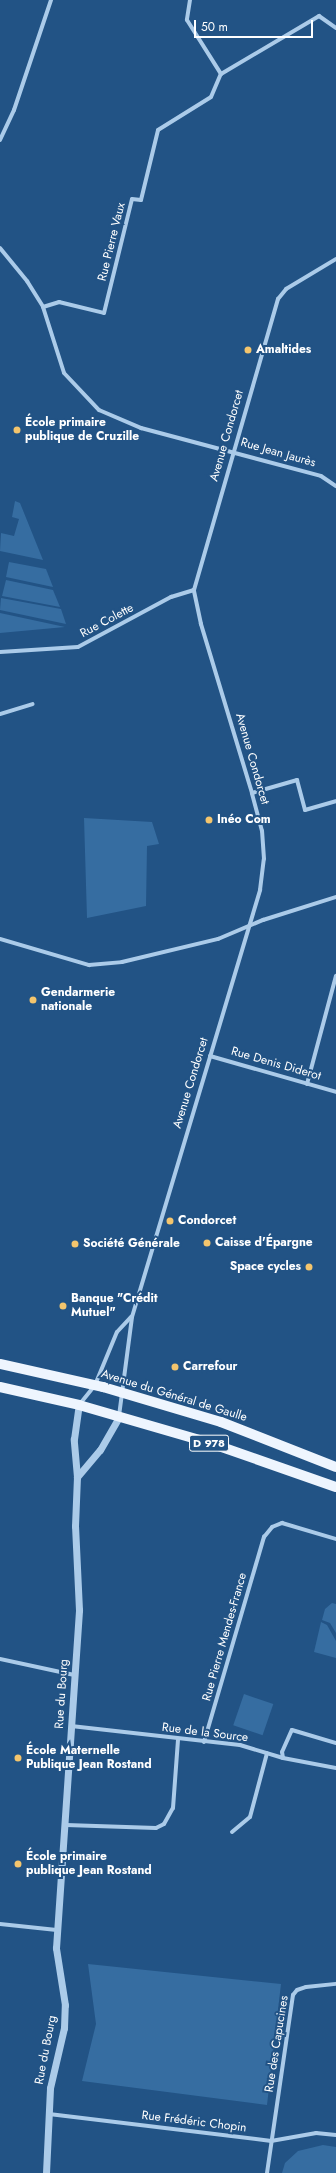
<!DOCTYPE html>
<meta charset="utf-8">
<style>
body{margin:0}
#map{position:relative;width:336px;height:2173px;overflow:hidden;background:#225385;font-family:Jost,sans-serif}
div>[style]{position:absolute}
[style*='--x']{left:calc(var(--x)*1px);top:calc(var(--y)*1px);width:calc(var(--w)*1px);rotate:calc(var(--a)*1deg)}
.green>*{inset:0;background:#366da1;transform-origin:0 0}
.minor>*{height:4px;margin:-2px;padding:0 2px;transform-origin:2px;border-radius:2px;background:#abcbe9}
.tertiary>*{height:7px;margin:-3.5px;padding:0 3.5px;transform-origin:3.5px;border-radius:3.5px;background:#abcbe9}
.primary>*{height:10px;margin:-5px;padding:0 5px;transform-origin:5px;border-radius:5px;background:#eef5fe}
.dots>*{width:11px;height:11px;translate:-50% -50%;box-sizing:border-box;border:2px solid #225385;border-radius:50%}
span{translate:-50% -50%;white-space:nowrap;text-align:center;line-height:1.15;-webkit-text-stroke:4px #225385;paint-order:stroke}
.shield-label span{padding:1px 3px;background:#225385;border:1px solid;border-radius:3px;-webkit-text-stroke-width:0}
.shield-label{font-size:11px;color:#fff;font-weight:700}
.street-label{font-size:12px;color:#fff}
.poi-label{font-size:12px;color:#fff;font-weight:700}
.left{translate:0 -50%;text-align:left}
.right{translate:-100% -50%;text-align:right}
.scale{position:absolute;left:194px;top:20px;width:119px;height:18px;box-sizing:border-box;border:2px solid #fff;border-top:0;padding-left:5px;font-size:12px;line-height:14px;white-space:nowrap;color:#fff;-webkit-text-stroke:3px #225385;paint-order:stroke}
</style>
<div id="map">
<div class="green">
<div style="clip-path:polygon(15px 501px,20px 503px,43px 560px,0 551px,1px 533px,14px 536px,19px 519px,12px 517px)"></div>
<div style="clip-path:polygon(9px 562px,46px 569px,53px 587px,6px 577px)"></div>
<div style="clip-path:polygon(6px 580px,53px 590px,60px 607px,2px 596px)"></div>
<div style="clip-path:polygon(1px 598px,61px 609px,66px 624px,0 610px)"></div>
<div style="clip-path:polygon(0 613px,65px 627px,0 633px)"></div>
<div style="clip-path:polygon(84px 818px,152px 822px,159px 844px,147px 846px,146px 906px,87px 918px)"></div>
<div style="clip-path:polygon(332px 1603px,336px 1604px,336px 1633px,330px 1623px,322px 1620px,325px 1609px)"></div>
<div style="clip-path:polygon(321px 1622px,327px 1625px,336px 1641px,336px 1658px,314px 1652px)"></div>
<div style="left:244px;top:1694px;width:31px;height:33px;rotate:19deg"></div>
<div style="clip-path:polygon(88px 1964px,281px 1984px,267px 2105px,82px 2081px,96px 2024px)"></div>
<div style="clip-path:polygon(323px 2145px,336px 2147px,336px 2173px,282px 2173px,285px 2163px,298px 2151px)"></div>
</div>
<div class="minor">
<div style="--x:190;--y:0;--w:20;--a:99"></div>
<div style="--x:187;--y:20;--w:64;--a:57.8"></div>
<div style="--x:221;--y:74;--w:114;--a:-30.6"></div>
<div style="--x:319;--y:16;--w:21;--a:35"></div>
<div style="--x:0;--y:140;--w:33;--a:-65"></div>
<div style="--x:14;--y:110;--w:116;--a:-71.4"></div>
<div style="--x:0;--y:248;--w:43;--a:50.7"></div>
<div style="--x:27;--y:281;--w:31;--a:58"></div>
<div style="--x:43;--y:307;--w:69;--a:72.3"></div>
<div style="--x:64;--y:373;--w:51;--a:46.6"></div>
<div style="--x:99;--y:410;--w:46;--a:23.2"></div>
<div style="--x:141;--y:428;--w:186;--a:14.9"></div>
<div style="--x:321;--y:476;--w:18;--a:34"></div>
<div style="--x:43;--y:307;--w:17;--a:-17"></div>
<div style="--x:59;--y:302;--w:46;--a:13.7"></div>
<div style="--x:104;--y:313;--w:117;--a:-76.2"></div>
<div style="--x:132;--y:199;--w:9;--a:6"></div>
<div style="--x:141;--y:200;--w:72;--a:-76.3"></div>
<div style="--x:158;--y:130;--w:62;--a:-31.9"></div>
<div style="--x:211;--y:97;--w:25;--a:-67"></div>
<div style="--x:0;--y:652;--w:78;--a:-3.7"></div>
<div style="--x:78;--y:647;--w:106;--a:-28.3"></div>
<div style="--x:171;--y:597;--w:24;--a:-17"></div>
<div style="--x:0;--y:714;--w:34;--a:-17"></div>
<div style="--x:252;--y:793;--w:47;--a:-16.1"></div>
<div style="--x:297;--y:780;--w:31;--a:75"></div>
<div style="--x:305;--y:810;--w:32;--a:-16"></div>
<div style="--x:0;--y:939;--w:93;--a:16.3"></div>
<div style="--x:89;--y:965;--w:33;--a:-5"></div>
<div style="--x:122;--y:962;--w:99;--a:-13.5"></div>
<div style="--x:218;--y:939;--w:49;--a:-22.9"></div>
<div style="--x:263;--y:920;--w:77;--a:-17.5"></div>
<div style="--x:210;--y:1056;--w:131;--a:15.9"></div>
<div style="--x:307;--y:1084;--w:112;--a:-75"></div>
<div style="--x:79;--y:1405;--w:26;--a:-51"></div>
<div style="--x:95;--y:1385;--w:57;--a:-67.5"></div>
<div style="--x:117;--y:1332;--w:21;--a:-47"></div>
<div style="--x:119;--y:1416;--w:100;--a:-82.5"></div>
<div style="--x:132;--y:1317;--w:446;--a:-73.3"></div>
<div style="--x:260;--y:890;--w:31;--a:-83"></div>
<div style="--x:264;--y:859;--w:28;--a:-94"></div>
<div style="--x:262;--y:831;--w:39;--a:-105"></div>
<div style="--x:252;--y:793;--w:177;--a:-106.8"></div>
<div style="--x:201;--y:624;--w:35;--a:-102"></div>
<div style="--x:194;--y:590;--w:303;--a:-73.9"></div>
<div style="--x:278;--y:299;--w:13;--a:-51"></div>
<div style="--x:286;--y:289;--w:58;--a:-31"></div>
<div style="--x:0;--y:1659;--w:76;--a:12.2"></div>
<div style="--x:71;--y:1726;--w:170;--a:6.4"></div>
<div style="--x:240;--y:1745;--w:45;--a:16.8"></div>
<div style="--x:283;--y:1758;--w:54;--a:10.7"></div>
<div style="--x:204;--y:1742;--w:214;--a:-73.7"></div>
<div style="--x:264;--y:1537;--w:13;--a:-51"></div>
<div style="--x:272;--y:1527;--w:11;--a:-22"></div>
<div style="--x:282;--y:1523;--w:56;--a:16.5"></div>
<div style="--x:283;--y:1758;--w:6;--a:-99"></div>
<div style="--x:282;--y:1752;--w:24;--a:-66"></div>
<div style="--x:292;--y:1730;--w:46;--a:16.5"></div>
<div style="--x:66;--y:1825;--w:90;--a:1.9"></div>
<div style="--x:156;--y:1828;--w:9;--a:-27"></div>
<div style="--x:164;--y:1824;--w:18;--a:-61"></div>
<div style="--x:173;--y:1808;--w:68;--a:-85.8"></div>
<div style="--x:232;--y:1832;--w:23;--a:-40"></div>
<div style="--x:250;--y:1817;--w:66;--a:-75.1"></div>
<div style="--x:0;--y:1924;--w:57;--a:6"></div>
<div style="--x:49;--y:2114;--w:224;--a:6.9"></div>
<div style="--x:271;--y:2141;--w:46;--a:-10.1"></div>
<div style="--x:316;--y:2133;--w:20;--a:6"></div>
<div style="--x:267;--y:2173;--w:180;--a:-81.7"></div>
<div style="--x:293;--y:1995;--w:6;--a:-51"></div>
<div style="--x:297;--y:1990;--w:9;--a:-18"></div>
<div style="--x:306;--y:1987;--w:30;--a:-6"></div>
</div>
<div class="tertiary">
<div style="--x:77;--y:1477;--w:35;--a:-50"></div>
<div style="--x:100;--y:1450;--w:38;--a:-60"></div>
<div style="--x:46;--y:2173;--w:85;--a:-87.3"></div>
<div style="--x:50;--y:2088;--w:62;--a:-76.9"></div>
<div style="--x:64;--y:2028;--w:23;--a:-88"></div>
<div style="--x:65;--y:2005;--w:58;--a:-99"></div>
<div style="--x:56;--y:1948;--w:339;--a:-86.1"></div>
<div style="--x:79;--y:1610;--w:84;--a:-92.7"></div>
<div style="--x:75;--y:1526;--w:49;--a:-87.7"></div>
<div style="--x:77;--y:1477;--w:38;--a:-95"></div>
<div style="--x:74;--y:1439;--w:34;--a:-82"></div>
</div>
<div class="primary">
<div style="--x:0;--y:1364;--w:106;--a:12.6"></div>
<div style="--x:103;--y:1387;--w:123;--a:16.5"></div>
<div style="--x:221;--y:1422;--w:123;--a:21.4"></div>
<div style="--x:0;--y:1387;--w:81;--a:12.8"></div>
<div style="--x:79;--y:1405;--w:140;--a:16.2"></div>
<div style="--x:213;--y:1444;--w:130;--a:19.3"></div>
</div>
<div class="dots">
<div style="left:248px;top:350px;background:#f4c56d"></div>
<div style="left:17px;top:430px;background:#f4c56d"></div>
<div style="left:209px;top:820px;background:#f4c56d"></div>
<div style="left:33px;top:1000px;background:#f4c56d"></div>
<div style="left:170px;top:1221px;background:#f4c56d"></div>
<div style="left:207px;top:1243px;background:#f4c56d"></div>
<div style="left:75px;top:1244px;background:#f4c56d"></div>
<div style="left:309px;top:1267px;background:#f4c56d"></div>
<div style="left:63px;top:1306px;background:#f4c56d"></div>
<div style="left:175px;top:1367px;background:#f4c56d"></div>
<div style="left:18px;top:1758px;background:#f4c56d"></div>
<div style="left:18px;top:1864px;background:#f4c56d"></div>
</div>
<div class="shield-label">
<span style="left:209px;top:1443px">D 978</span>
</div>
<div class="street-label">
<span style="left:112px;top:242px;rotate:-76deg">Rue Pierre Vaux</span>
<span style="left:227px;top:436px;rotate:-74deg">Avenue Condorcet</span>
<span style="left:278px;top:453px;rotate:16deg">Rue Jean Jaurès</span>
<span style="left:107px;top:621px;rotate:-28deg">Rue Colette</span>
<span style="left:252px;top:759px;rotate:74deg">Avenue Condorcet</span>
<span style="left:276px;top:1064px;rotate:16deg">Rue Denis Diderot</span>
<span style="left:191px;top:1083px;rotate:-73deg">Avenue Condorcet</span>
<span style="left:174px;top:1396px;rotate:17deg">Avenue du Général de Gaulle</span>
<span style="left:225px;top:1637px;rotate:-74deg">Rue Pierre Mendes-France</span>
<span style="left:62px;top:1694px;rotate:-86deg">Rue du Bourg</span>
<span style="left:205px;top:1733px;rotate:7deg">Rue de la Source</span>
<span style="left:277px;top:2044px;rotate:-81deg">Rue des Capucines</span>
<span style="left:46px;top:2050px;rotate:-79deg">Rue du Bourg</span>
<span style="left:194px;top:2122px;rotate:7deg">Rue Frédéric Chopin</span>
</div>
<div class="poi-label">
<span class="left" style="left:256px;top:350px">Amaltides</span>
<span class="left" style="left:25px;top:430px">École primaire<br>publique de Cruzille</span>
<span class="left" style="left:217px;top:820px">Inéo Com</span>
<span class="left" style="left:41px;top:1000px">Gendarmerie<br>nationale</span>
<span class="left" style="left:178px;top:1221px">Condorcet</span>
<span class="left" style="left:215px;top:1243px">Caisse d'Épargne</span>
<span class="left" style="left:83px;top:1244px">Société Générale</span>
<span class="right" style="left:301px;top:1267px">Space cycles</span>
<span class="left" style="left:71px;top:1306px">Banque "Crédit<br>Mutuel"</span>
<span class="left" style="left:183px;top:1367px">Carrefour</span>
<span class="left" style="left:26px;top:1758px">École Maternelle<br>Publique Jean Rostand</span>
<span class="left" style="left:26px;top:1864px">École primaire<br>publique Jean Rostand</span>
</div>
<div class="scale">50 m</div>
</div>
